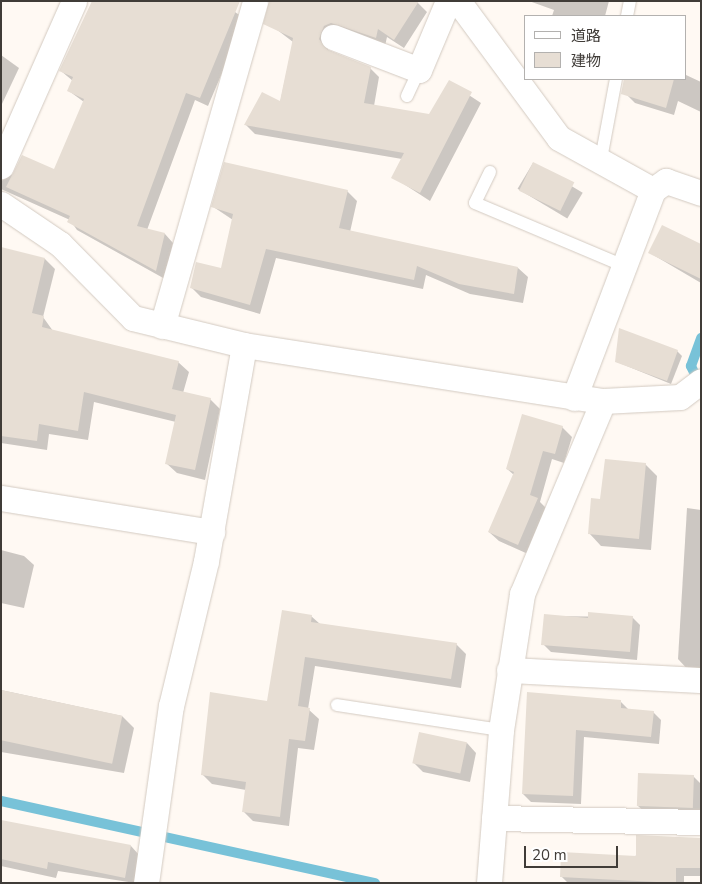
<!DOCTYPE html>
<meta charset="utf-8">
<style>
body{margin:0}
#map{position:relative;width:702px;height:884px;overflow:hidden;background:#fff9f3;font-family:"Nunito Sans","Noto Sans JP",sans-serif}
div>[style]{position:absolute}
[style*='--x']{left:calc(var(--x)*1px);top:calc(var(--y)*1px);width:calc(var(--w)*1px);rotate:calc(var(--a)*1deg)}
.shadow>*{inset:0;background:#0003;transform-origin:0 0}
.stream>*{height:10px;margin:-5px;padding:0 5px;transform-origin:5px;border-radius:5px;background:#78c2d8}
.building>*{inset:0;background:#e7ded4;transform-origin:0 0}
.roads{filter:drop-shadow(0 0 1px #d3cac1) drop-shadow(0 0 1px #d3cac1)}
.lane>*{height:12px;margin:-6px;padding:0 6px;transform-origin:6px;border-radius:6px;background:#fff}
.street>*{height:25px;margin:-12.5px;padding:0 12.5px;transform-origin:12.5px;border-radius:12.5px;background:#fff}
span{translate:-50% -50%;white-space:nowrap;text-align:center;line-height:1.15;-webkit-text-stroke:4px #fff;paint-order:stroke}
.frame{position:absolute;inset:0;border:2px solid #403c38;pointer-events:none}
.legend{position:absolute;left:524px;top:15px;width:162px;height:65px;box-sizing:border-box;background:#fff;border:1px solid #b3b1af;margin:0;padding:6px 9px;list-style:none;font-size:15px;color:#403c38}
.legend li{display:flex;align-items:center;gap:10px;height:25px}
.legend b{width:25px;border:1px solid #b3b1af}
.scale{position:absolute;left:524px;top:846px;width:94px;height:22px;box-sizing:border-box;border:2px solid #403c38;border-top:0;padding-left:6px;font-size:15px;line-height:18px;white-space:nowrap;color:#403c38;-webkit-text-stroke:4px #fff;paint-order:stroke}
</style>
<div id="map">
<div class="shadow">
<div style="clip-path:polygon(416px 1px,427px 12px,404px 48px,387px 37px,385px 46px,329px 41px,328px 50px,370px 68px,379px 77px,374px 106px,429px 116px,449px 82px,481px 103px,430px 201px,393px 177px,402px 159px,255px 134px,246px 125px,280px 103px,293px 42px,276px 29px)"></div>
<div style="clip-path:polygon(529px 1px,609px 1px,605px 16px,552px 16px,554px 10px)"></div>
<div style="clip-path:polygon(225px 5px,245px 19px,208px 106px,195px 100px,147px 230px,165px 234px,173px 243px,165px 279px,77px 230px,70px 220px,1px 189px,1px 181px,15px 173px,55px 171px,84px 102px,69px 91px,73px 81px,61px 71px)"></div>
<div style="clip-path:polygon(1px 55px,19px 68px,1px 106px)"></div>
<div style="clip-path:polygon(686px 75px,701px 82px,701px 112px,678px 101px,674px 115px,635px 103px,627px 95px,631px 79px,686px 79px)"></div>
<div style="left:533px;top:163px;width:58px;height:30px;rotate:31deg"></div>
<div style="clip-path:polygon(347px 191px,357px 201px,350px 232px,518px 268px,528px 277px,523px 303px,470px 294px,426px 275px,423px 289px,276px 258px,260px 314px,201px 297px,191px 287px,222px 269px,233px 220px,212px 206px)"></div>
<div style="clip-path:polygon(701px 245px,701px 283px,650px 253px)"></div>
<div style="clip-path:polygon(1px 249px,45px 259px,55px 269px,43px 317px,53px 331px,178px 362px,189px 372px,183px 393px,210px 399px,220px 409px,205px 480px,177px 473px,166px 463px,176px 422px,94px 402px,88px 440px,49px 434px,47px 450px,1px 443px)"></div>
<div style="clip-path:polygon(677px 351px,682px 356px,671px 384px,617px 362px)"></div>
<div style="clip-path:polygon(562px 427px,572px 437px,564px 463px,552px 459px,540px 502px,547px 509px,528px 554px,499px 541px,489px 532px,514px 475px,507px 469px)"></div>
<div style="clip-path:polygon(645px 464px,657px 476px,651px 550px,601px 546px,589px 533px,602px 500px)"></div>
<div style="clip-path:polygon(687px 508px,701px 510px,701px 673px,690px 672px,678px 659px)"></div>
<div style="clip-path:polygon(1px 550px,24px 556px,34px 565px,24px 608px,1px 603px)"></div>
<div style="clip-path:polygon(311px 616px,320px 624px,456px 644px,466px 654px,461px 688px,315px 666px,308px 709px,319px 719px,314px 750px,298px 748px,289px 826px,253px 821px,244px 812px,246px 790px,212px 784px,202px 774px,268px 702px)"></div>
<div style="clip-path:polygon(546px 616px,632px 617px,640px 625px,637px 660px,551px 652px,543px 644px)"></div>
<div style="clip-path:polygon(1px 690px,122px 716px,134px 728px,124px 773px,1px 752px)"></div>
<div style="clip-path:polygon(528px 693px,621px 702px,629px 710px,653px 712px,661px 720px,659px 744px,584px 737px,581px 804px,531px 802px,523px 794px)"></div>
<div style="clip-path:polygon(467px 743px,476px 753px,470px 782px,423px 772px,414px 763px)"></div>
<div style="clip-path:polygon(693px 776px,701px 784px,701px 817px,648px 815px,638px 806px)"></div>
<div style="clip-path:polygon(1px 824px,131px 846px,140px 856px,135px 883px,58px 871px,56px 878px,1px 866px)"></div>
<div style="clip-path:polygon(701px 838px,701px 876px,684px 876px,684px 883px,568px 883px,561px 876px)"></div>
</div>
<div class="stream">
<div style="--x:699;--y:382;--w:18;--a:-117"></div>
<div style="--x:691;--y:366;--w:30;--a:-70"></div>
<div style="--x:1;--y:801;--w:383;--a:12.4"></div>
</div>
<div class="building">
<div style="clip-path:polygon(92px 1px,240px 1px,200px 98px,186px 93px,137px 226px,165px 233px,156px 271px,67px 222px,70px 216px,6px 187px,22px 155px,54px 169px,84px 99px,67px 91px,73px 77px,59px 71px)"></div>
<div style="clip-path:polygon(269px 1px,419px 1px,394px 40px,378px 29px,376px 38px,331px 23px,324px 26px,319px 39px,328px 50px,371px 67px,364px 103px,429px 114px,449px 80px,472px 92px,420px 193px,391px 178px,404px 153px,244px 125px,262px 92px,280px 101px,293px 38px,263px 24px)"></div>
<div style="clip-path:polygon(624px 79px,674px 79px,666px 108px,621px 94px)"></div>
<div style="clip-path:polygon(224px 162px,348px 190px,339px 228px,518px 267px,514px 294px,459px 284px,417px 266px,414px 280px,266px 249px,250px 305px,190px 288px,196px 262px,221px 268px,233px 214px,211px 207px)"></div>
<div style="left:533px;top:162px;width:46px;height:32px;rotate:26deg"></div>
<div style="clip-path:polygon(662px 225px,701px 244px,701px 279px,648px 253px)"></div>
<div style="clip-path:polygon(1px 247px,45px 258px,32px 313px,44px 316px,42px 327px,179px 361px,172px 389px,211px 398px,195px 470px,165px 464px,176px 415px,84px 392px,78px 431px,39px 424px,37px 441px,1px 436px)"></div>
<div style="clip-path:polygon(619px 328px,678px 350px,667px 381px,615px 362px)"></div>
<div style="clip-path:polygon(522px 414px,563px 426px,555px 454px,543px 451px,530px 495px,538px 498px,518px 545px,488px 532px,514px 472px,506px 469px)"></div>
<div style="clip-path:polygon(605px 459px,646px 463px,639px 539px,588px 534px,591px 498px,600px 499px)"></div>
<div style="clip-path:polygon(282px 610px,312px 615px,311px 622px,457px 643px,451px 679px,305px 657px,298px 706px,310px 708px,305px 741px,289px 739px,280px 817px,242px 812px,246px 782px,201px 775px,210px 692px,267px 701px)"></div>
<div style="clip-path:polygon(588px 612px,633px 616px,630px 652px,541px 645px,544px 614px,588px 618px)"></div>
<div style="left:1px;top:690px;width:124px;height:49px;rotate:12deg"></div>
<div style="clip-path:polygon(527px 692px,621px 700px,621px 708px,654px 711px,651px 737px,576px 730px,573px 796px,522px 794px)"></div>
<div style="left:419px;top:732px;width:49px;height:32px;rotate:12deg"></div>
<div style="left:638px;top:773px;width:56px;height:33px;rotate:2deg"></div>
<div style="clip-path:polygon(1px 820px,131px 845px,125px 878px,48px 862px,47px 869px,1px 859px)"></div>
<div style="clip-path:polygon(636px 835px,701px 838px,701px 868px,676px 868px,676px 883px,560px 877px,561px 852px,636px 856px)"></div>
</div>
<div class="roads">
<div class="lane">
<div style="--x:627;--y:16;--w:15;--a:-79"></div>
<div style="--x:407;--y:96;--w:29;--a:-65"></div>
<div style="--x:601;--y:159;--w:81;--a:-79.4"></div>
<div style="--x:490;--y:172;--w:34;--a:116"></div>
<div style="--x:475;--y:203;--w:160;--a:22.9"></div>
<div style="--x:337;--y:705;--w:166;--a:8.7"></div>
</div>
<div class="street">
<div style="--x:458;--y:1;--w:170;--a:53.6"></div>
<div style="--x:559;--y:138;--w:107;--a:29"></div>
<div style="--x:653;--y:190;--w:16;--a:-35"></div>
<div style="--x:666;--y:181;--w:37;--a:19"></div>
<div style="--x:333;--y:37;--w:92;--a:21"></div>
<div style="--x:419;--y:70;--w:75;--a:-67.2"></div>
<div style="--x:1;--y:166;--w:180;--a:-66.1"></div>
<div style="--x:1;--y:204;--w:71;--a:34.1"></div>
<div style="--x:60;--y:244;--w:104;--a:45.4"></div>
<div style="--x:133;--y:318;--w:114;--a:13.7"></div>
<div style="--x:244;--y:345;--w:363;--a:8.9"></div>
<div style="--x:603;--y:401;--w:77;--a:-3"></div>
<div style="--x:680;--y:397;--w:26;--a:-37"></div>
<div style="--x:162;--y:326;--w:338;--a:-74"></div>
<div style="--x:574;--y:398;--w:222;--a:-69.2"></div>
<div style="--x:1;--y:498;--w:214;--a:9.2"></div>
<div style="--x:509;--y:670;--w:192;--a:3"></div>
<div style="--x:494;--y:818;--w:207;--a:1.1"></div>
<div style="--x:146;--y:883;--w:179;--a:-82"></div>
<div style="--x:171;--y:706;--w:149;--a:-76.4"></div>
<div style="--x:206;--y:561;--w:219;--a:-80"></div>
<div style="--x:489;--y:883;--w:153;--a:-85.5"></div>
<div style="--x:501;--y:730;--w:138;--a:-81.2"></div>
<div style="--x:522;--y:594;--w:209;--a:-67.2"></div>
</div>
</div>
<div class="frame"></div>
<ul class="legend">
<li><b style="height:6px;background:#fff"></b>道路</li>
<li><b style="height:14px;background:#e7ded4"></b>建物</li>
</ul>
<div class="scale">20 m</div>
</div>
